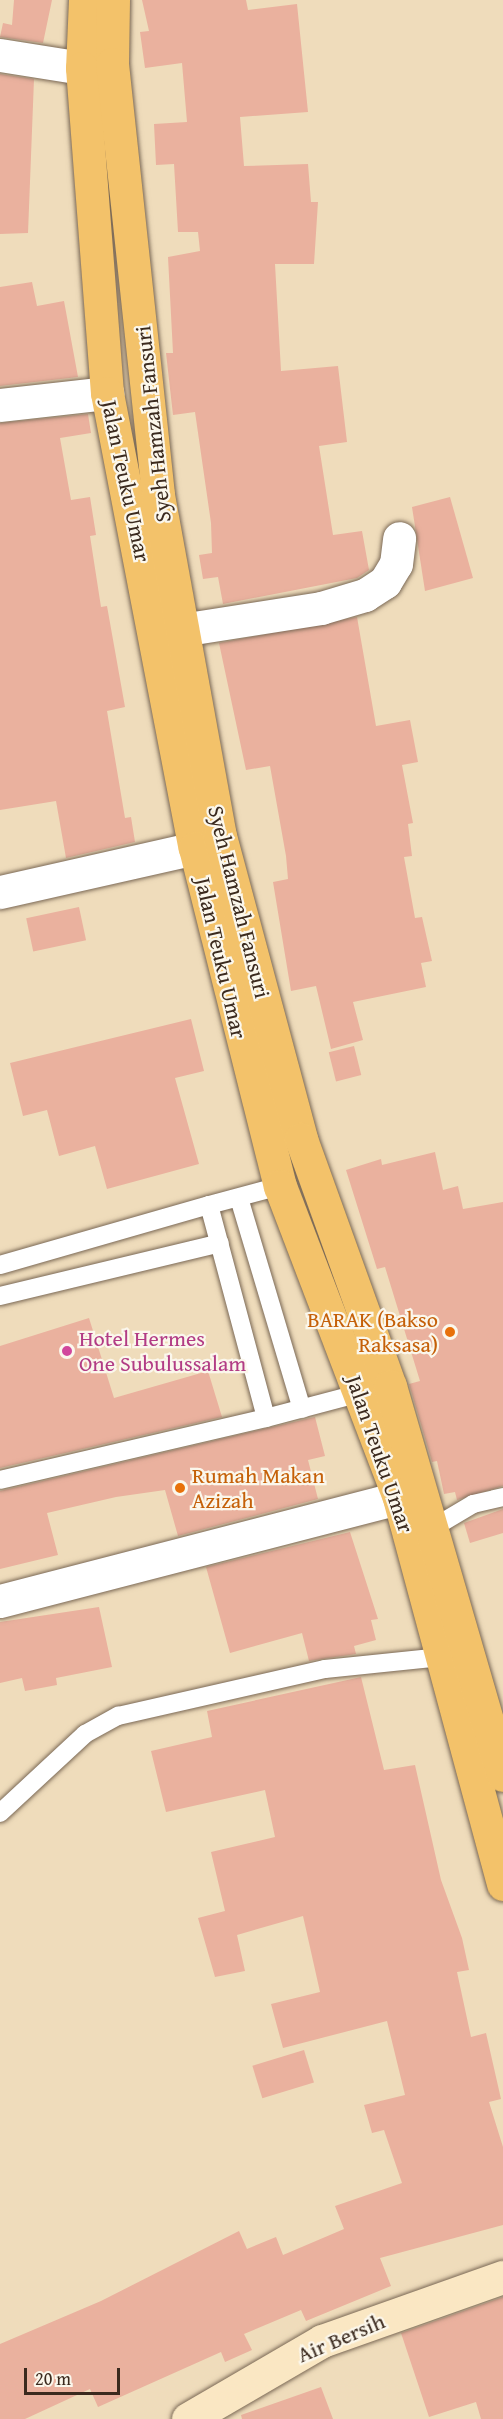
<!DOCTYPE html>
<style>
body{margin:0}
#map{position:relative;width:503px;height:2419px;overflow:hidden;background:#efdcbb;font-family:"Gentium Book Plus",serif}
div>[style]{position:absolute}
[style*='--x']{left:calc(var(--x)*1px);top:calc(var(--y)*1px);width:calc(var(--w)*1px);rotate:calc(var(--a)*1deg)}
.building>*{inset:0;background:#eab19e;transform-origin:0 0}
.roads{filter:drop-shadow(0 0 2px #7a6855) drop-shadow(0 0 2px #7a6855)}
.lane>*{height:18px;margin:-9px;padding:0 9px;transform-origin:9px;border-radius:9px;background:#fff}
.street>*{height:33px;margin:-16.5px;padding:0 16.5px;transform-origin:16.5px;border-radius:16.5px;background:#fff}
.secondary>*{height:33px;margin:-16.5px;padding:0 16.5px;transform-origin:16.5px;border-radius:16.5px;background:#fae7c3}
.highway>*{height:33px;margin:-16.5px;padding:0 16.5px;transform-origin:16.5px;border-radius:16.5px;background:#f3c26a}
.dots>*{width:16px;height:16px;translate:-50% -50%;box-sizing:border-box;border:3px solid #fbf7ec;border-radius:50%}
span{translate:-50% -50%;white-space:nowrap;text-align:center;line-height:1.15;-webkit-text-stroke:4.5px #fbf7ec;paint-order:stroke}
.street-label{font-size:22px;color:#3b2a1e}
.food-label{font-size:22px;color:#c56008}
.right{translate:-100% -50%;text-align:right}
.left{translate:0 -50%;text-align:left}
.hotel-label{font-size:22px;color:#b23c85}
.scale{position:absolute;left:24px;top:2368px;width:96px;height:27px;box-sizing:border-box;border:3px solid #3b2a1e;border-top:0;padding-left:8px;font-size:18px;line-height:21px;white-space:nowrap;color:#3b2a1e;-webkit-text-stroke:4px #fbf7ec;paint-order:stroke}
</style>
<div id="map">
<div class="building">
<div style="clip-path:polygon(14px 0,52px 0,43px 43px,0 37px,3px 23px,12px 25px)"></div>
<div style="clip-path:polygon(142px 0,246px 0,248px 10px,297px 4px,308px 112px,240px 117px,244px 166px,308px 164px,311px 202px,318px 202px,314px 264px,275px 264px,281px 371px,338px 366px,347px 442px,319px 446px,333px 535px,362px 531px,369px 570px,357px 578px,223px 604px,218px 577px,203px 579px,199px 555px,212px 553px,211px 523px,195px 412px,173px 415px,166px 353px,173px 353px,168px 257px,200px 251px,198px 232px,178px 232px,174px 164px,156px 165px,154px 124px,187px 122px,182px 63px,145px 68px,140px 32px,149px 31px)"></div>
<div style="clip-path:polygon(0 74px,34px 79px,28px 233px,0 234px)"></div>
<div style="clip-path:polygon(32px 282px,37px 306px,64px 301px,78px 377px,0 386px,0 287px)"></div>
<div style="clip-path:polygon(88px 414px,91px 433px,60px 438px,71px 500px,90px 497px,96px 535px,90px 536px,101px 607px,107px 606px,125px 707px,107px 711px,125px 818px,131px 817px,135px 842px,66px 858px,56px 801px,0 810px,0 423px)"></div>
<div style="clip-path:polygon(450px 497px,473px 578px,425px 591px,412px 507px)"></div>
<div style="clip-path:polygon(357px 617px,376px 726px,410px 720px,418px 762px,402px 765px,413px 823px,408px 824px,412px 856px,404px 857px,415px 918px,422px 917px,432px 961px,421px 963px,426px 987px,353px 1002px,363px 1040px,331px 1049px,316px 986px,291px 991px,273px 882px,288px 879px,286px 856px,270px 766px,246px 770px,219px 643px)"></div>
<div style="left:79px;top:907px;width:34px;height:54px;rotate:78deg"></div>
<div style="clip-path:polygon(191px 1019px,204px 1071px,175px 1078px,199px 1164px,107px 1189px,95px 1146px,59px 1156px,47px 1110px,23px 1116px,10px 1063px)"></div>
<div style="left:354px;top:1046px;width:30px;height:26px;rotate:76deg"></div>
<div style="clip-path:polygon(435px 1152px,443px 1190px,458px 1186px,463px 1209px,503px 1202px,503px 1486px,457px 1500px,455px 1492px,444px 1494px,437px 1461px,432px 1462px,409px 1384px,420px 1381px,385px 1267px,377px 1269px,346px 1170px,381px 1159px,382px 1165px)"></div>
<div style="clip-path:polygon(89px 1318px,114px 1398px,208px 1371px,222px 1417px,0 1468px,0 1346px)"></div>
<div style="clip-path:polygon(315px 1417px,325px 1456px,308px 1460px,318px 1499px,178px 1536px,165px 1490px,116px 1497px,47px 1513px,58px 1555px,0 1569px,0 1491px)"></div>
<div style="clip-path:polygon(503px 1509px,503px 1533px,470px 1543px,464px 1523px)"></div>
<div style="clip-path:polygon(350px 1532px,378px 1619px,371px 1620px,376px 1640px,354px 1646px,356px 1654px,309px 1661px,302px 1633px,230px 1653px,206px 1567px)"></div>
<div style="clip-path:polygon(99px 1607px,112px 1667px,56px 1678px,57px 1685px,25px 1691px,22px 1678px,0 1683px,0 1622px)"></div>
<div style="clip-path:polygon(361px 1677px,384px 1770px,415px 1765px,441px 1880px,462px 1938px,469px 1970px,457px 1972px,471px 2037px,486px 2033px,501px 2099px,489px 2102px,503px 2147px,503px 2225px,380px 2258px,391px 2286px,306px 2321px,301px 2310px,244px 2334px,252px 2350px,225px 2362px,221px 2352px,98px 2407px,90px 2389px,25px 2419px,0 2419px,0 2344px,101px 2301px,239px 2231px,247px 2249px,276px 2237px,283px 2255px,344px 2229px,335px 2206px,402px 2183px,384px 2130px,372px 2133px,364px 2105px,405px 2095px,387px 2021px,283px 2048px,271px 2004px,320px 1992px,303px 1916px,237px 1935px,245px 1971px,215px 1977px,198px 1918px,225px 1911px,211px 1852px,275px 1837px,265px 1790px,166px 1812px,151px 1751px,212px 1737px,207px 1711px)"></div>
<div style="left:304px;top:2050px;width:34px;height:54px;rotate:73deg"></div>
<div style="clip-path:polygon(503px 2297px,503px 2419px,481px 2419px,476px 2402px,429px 2417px,401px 2333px)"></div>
<div style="clip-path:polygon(321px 2387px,333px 2419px,242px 2419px,241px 2415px)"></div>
</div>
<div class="roads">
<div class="lane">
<div style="--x:280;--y:1186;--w:73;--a:165"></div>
<div style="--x:209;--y:1205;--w:220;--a:75"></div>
<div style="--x:266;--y:1418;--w:106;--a:-14.8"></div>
<div style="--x:239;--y:1198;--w:220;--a:73.4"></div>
<div style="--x:0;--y:1265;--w:217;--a:-16"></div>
<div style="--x:0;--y:1296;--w:226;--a:-13.5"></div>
<div style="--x:0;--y:1480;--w:273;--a:-13.1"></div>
<div style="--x:431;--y:1529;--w:49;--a:-30.8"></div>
<div style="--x:473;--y:1504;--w:31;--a:-13"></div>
<div style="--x:0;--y:1813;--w:116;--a:-42.9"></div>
<div style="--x:85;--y:1734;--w:38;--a:-29"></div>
<div style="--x:118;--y:1716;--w:212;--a:-12.8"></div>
<div style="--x:325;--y:1669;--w:117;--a:-5.9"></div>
</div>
<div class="street">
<div style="--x:0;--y:55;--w:83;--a:9"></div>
<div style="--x:0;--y:405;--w:108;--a:-6.4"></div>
<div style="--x:181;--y:630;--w:142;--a:-8.9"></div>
<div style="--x:321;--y:608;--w:46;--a:-16.5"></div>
<div style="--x:365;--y:595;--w:24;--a:-33"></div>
<div style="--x:385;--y:582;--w:21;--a:-59"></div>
<div style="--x:396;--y:564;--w:26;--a:-83"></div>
<div style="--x:0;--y:892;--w:200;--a:-12.7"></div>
<div style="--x:0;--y:1601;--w:412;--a:-14.5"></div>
</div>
<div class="secondary">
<div style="--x:188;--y:2419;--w:155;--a:-30.2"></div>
<div style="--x:322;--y:2341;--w:192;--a:-19.5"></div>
</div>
<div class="highway">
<div style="--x:85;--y:0;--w:68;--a:92.5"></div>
<div style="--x:82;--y:68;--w:326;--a:85.6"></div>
<div style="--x:107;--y:393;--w:463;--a:79.1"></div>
<div style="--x:195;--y:848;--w:349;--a:75.9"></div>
<div style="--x:280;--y:1186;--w:334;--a:69.1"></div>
<div style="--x:399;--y:1498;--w:400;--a:74.9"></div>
<div style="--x:113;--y:0;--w:64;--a:90.9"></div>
<div style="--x:112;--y:64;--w:433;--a:83.9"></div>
<div style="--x:158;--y:495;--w:347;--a:79.7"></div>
<div style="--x:220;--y:836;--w:314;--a:75"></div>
<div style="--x:301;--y:1139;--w:263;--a:70.2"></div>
<div style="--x:390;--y:1386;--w:405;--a:73.8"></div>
</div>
</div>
<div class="dots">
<div style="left:450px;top:1332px;background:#e8710a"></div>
<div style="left:67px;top:1351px;background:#d1479c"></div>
<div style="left:180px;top:1488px;background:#e8710a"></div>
</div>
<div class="street-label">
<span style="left:153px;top:424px;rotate:-96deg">Syeh Hamzah Fansuri</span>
<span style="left:126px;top:481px;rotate:78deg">Jalan Teuku Umar</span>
<span style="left:239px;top:902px;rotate:76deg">Syeh Hamzah Fansuri</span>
<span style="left:221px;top:958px;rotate:77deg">Jalan Teuku Umar</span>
<span style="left:380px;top:1454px;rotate:71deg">Jalan Teuku Umar</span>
<span style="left:341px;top:2338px;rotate:-23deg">Air Bersih</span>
</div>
<div class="food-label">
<span class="right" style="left:438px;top:1332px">BARAK (Bakso<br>Raksasa)</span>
<span class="left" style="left:192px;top:1488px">Rumah Makan<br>Azizah</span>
</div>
<div class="hotel-label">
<span class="left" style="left:79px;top:1351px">Hotel Hermes<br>One Subulussalam</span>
</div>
<div class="scale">20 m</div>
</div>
